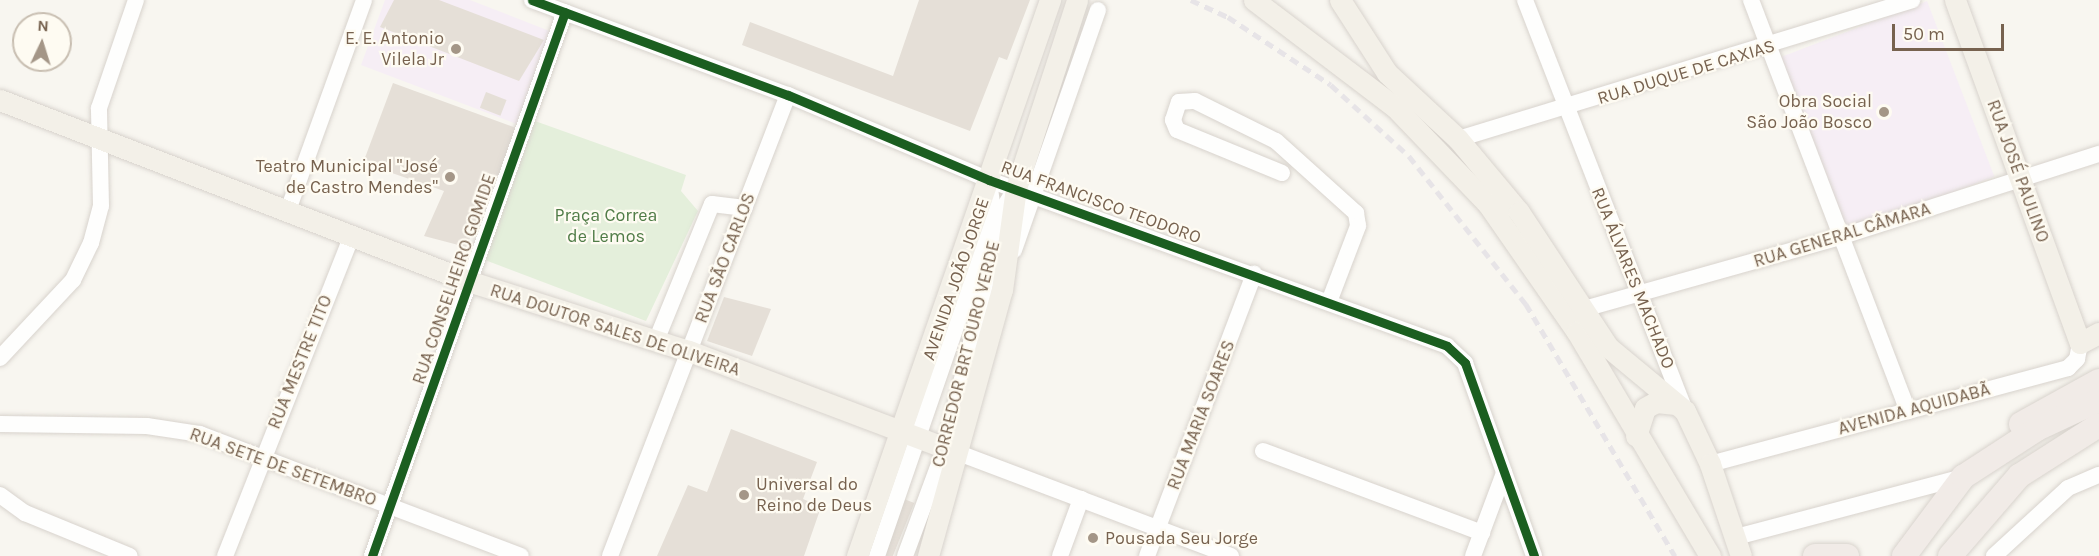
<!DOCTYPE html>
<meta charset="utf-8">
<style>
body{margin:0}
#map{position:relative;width:2099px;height:556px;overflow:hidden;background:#f8f6f0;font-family:Karla,sans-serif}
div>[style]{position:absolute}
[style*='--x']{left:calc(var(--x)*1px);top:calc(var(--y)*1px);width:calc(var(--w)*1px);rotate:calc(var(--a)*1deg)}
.education>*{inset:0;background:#f6eef5;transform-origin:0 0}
.green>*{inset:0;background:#e4efdb}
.building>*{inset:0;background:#e5dfd7;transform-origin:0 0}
.roads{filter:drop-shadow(0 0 2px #d8d3cd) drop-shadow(0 0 2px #d8d3cd)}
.minor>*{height:16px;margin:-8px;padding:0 8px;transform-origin:8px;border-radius:8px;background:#fefefd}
.major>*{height:21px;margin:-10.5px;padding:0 10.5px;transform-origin:10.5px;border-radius:10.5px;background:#f3f0e8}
.highway>*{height:24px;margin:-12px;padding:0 12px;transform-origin:12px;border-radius:12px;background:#f1ebe7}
.rail>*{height:4.5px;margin-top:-2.25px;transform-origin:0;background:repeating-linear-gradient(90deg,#e7e4e7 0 9px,transparent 0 15px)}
.cycleway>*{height:9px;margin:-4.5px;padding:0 4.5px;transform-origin:4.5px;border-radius:4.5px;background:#1b5e20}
.dots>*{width:16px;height:16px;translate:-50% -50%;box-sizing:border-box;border:3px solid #fefbf2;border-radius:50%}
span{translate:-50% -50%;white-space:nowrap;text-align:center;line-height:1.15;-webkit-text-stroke:4.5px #fefbf2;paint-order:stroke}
.poi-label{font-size:18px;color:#77624f}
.right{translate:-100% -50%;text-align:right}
.left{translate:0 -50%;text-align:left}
.street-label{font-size:18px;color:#77624f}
.park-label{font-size:18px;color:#507c47}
.north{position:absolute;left:12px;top:12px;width:60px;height:60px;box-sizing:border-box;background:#fefbf2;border:2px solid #c8beb1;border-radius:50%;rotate:4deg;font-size:16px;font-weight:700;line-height:24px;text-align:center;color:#77624f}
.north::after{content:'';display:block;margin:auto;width:21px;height:27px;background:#a49687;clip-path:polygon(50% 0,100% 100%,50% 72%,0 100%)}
.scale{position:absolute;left:1892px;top:24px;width:112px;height:27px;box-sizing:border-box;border:3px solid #77624f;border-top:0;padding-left:8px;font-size:18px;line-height:21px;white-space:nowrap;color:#77624f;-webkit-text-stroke:4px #fefbf2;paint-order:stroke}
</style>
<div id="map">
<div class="education">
<div style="clip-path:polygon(385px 0,470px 0,552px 32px,519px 125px,361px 65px)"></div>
<div style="left:1927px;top:1px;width:188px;height:159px;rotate:69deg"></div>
</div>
<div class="green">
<div style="clip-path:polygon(535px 121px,686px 175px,681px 191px,698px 211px,646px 321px,485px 260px)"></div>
</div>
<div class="building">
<div style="clip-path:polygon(394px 0,439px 0,544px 40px,519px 81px,380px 27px)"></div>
<div style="clip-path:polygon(919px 0,1030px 0,1007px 60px,999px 57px,970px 131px,742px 45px,750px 22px,893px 76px)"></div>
<div style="clip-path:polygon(393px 83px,519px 129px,466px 247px,424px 236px,444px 191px,363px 163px)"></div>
<div style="left:486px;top:92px;width:22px;height:17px;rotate:21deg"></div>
<div style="clip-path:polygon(724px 297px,771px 309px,752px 356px,707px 341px)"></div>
<div style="clip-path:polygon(731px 429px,817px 462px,803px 499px,821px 507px,804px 556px,657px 556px,688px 485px,707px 492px)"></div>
<div style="left:904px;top:499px;width:11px;height:61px;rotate:22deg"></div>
</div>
<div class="roads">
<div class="minor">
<div style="--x:532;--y:0;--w:273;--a:20.4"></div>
<div style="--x:788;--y:95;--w:218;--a:22.9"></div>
<div style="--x:989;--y:180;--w:487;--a:19.9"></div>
<div style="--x:1447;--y:346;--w:25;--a:43"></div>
<div style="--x:1465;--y:363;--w:205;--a:70.3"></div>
<div style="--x:1525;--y:0;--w:441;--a:68.7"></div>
<div style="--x:1751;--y:0;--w:440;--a:69.1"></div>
<div style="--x:1458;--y:139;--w:475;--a:-17"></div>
<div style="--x:1282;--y:173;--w:113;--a:-157.7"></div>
<div style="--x:1177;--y:130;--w:11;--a:-112"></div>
<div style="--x:1173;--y:120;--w:19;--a:-72"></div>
<div style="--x:1179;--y:102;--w:16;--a:-4"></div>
<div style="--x:1195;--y:101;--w:90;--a:26.3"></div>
<div style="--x:1276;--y:141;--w:108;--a:42"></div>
<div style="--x:1356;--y:213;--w:13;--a:81"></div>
<div style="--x:1358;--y:226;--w:81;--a:110.9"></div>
<div style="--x:287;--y:213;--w:226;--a:-70.1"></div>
<div style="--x:1014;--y:250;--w:254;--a:-70.7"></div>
<div style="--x:1584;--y:309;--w:269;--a:-15.7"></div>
<div style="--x:1843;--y:236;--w:269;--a:-17.8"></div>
<div style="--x:656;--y:341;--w:148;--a:-67.8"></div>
<div style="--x:712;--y:204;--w:33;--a:7"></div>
<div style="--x:0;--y:358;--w:107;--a:-46.9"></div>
<div style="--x:73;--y:280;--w:41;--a:-64.1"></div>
<div style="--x:91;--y:243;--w:38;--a:-75"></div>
<div style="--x:101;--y:206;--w:98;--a:-91.2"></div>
<div style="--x:99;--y:108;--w:114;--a:-71.1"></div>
<div style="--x:0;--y:424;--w:147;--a:0.8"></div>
<div style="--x:147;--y:426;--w:54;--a:8.6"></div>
<div style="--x:200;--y:434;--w:343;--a:20.8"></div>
<div style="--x:1263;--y:451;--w:234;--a:20.5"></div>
<div style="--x:956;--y:452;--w:294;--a:20.7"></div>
<div style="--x:1710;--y:464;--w:371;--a:-15"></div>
<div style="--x:2068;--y:368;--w:13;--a:-45"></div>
<div style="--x:2077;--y:359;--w:16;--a:-79"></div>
<div style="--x:0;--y:495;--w:31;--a:36"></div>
<div style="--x:25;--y:513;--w:113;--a:22.3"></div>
<div style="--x:1736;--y:537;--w:235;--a:-14.8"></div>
<div style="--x:225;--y:556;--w:344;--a:-68.4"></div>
<div style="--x:372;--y:556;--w:577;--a:-70.47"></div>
<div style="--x:610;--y:556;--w:494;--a:-68.9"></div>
<div style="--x:877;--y:556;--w:270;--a:-71"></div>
<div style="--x:965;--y:301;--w:101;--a:-74.4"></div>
<div style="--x:992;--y:204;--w:24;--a:-97"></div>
<div style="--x:905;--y:556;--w:115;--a:-69.7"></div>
<div style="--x:945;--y:448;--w:248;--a:-76.2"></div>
<div style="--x:1004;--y:207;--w:13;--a:-58"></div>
<div style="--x:1060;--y:556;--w:61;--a:-69.8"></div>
<div style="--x:1147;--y:556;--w:302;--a:-69.2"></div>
<div style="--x:1473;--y:556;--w:89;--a:-69.5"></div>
<div style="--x:1994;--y:556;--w:100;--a:-42.6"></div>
<div style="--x:2068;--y:488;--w:34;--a:-23"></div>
</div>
<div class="major">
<div style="--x:1254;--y:0;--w:177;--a:37.2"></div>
<div style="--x:1395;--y:107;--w:134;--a:46.2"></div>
<div style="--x:1488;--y:204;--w:156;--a:55.2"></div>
<div style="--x:1577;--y:332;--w:261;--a:59.3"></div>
<div style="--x:1340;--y:0;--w:87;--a:57.2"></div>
<div style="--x:1387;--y:73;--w:97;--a:42.9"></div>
<div style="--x:1458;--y:139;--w:95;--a:50.1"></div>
<div style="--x:1519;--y:212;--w:162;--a:56.6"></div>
<div style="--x:1608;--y:347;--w:100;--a:39.7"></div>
<div style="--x:1685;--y:411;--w:59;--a:64.7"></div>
<div style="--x:1710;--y:464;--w:97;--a:71.4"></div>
<div style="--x:1955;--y:0;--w:365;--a:70"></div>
<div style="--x:2080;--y:343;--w:21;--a:-28"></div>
<div style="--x:0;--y:100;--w:505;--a:21.13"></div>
<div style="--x:471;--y:282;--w:229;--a:17.6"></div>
<div style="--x:689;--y:351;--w:285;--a:20.7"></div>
<div style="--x:1636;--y:436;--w:29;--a:-72"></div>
<div style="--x:1645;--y:408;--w:13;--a:-29"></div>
<div style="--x:1656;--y:402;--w:20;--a:6"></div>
<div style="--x:857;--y:556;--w:589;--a:-70.86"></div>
<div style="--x:928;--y:556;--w:276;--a:-74.5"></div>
<div style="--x:1002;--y:290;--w:103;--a:-82.2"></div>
<div style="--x:1016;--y:188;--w:198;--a:-72"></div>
</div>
<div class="highway">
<div style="--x:2021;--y:424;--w:89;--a:-28.9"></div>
<div style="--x:1815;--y:556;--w:32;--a:0"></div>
<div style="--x:1904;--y:556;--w:99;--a:-53.2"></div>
<div style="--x:1963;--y:477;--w:88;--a:-33"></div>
<div style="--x:2037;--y:429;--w:68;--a:-25.1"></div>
<div style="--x:1950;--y:556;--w:106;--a:-49.2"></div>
<div style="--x:2019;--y:476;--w:95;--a:-32.5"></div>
</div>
</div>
<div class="rail">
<div style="--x:1191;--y:0;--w:41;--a:24.7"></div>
<div style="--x:1228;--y:17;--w:123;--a:33.4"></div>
<div style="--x:1331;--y:85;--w:105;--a:42.3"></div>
<div style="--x:1409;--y:156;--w:189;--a:51.7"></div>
<div style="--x:1526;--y:304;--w:293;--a:59.4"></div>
</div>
<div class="cycleway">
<div style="--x:532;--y:0;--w:273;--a:20.4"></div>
<div style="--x:788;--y:95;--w:218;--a:22.9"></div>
<div style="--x:989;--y:180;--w:487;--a:19.9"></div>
<div style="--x:1447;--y:346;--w:25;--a:43"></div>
<div style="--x:1465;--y:363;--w:205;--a:70.3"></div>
<div style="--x:372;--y:556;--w:577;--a:-70.47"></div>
</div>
<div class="dots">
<div style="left:456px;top:49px;background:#a49687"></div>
<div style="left:1884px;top:112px;background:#a49687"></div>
<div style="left:450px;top:177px;background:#a49687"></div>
<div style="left:744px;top:495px;background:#a49687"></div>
<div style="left:1093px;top:538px;background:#a49687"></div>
</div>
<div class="poi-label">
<span class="right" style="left:444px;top:49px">E. E. Antonio<br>Vilela Jr</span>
<span class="right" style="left:1872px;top:112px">Obra Social<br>São João Bosco</span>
<span class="right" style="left:438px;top:177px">Teatro Municipal "José<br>de Castro Mendes"</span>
<span class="left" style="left:756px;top:495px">Universal do<br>Reino de Deus</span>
<span class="left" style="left:1105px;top:538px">Pousada Seu Jorge</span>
</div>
<div class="street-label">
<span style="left:1686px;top:72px;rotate:-17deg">RUA DUQUE DE CAXIAS</span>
<span style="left:2018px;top:171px;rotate:70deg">RUA JOSÉ PAULINO</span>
<span style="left:1101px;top:202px;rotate:20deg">RUA FRANCISCO TEODORO</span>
<span style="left:1842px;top:235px;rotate:-17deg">RUA GENERAL CÂMARA</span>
<span style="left:725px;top:258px;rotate:-69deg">RUA SÃO CARLOS</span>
<span style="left:1633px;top:278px;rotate:68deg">RUA ÁLVARES MACHADO</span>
<span style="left:454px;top:279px;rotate:-71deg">RUA CONSELHEIRO GOMIDE</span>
<span style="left:956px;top:279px;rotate:-71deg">AVENIDA JOÃO JORGE</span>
<span style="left:615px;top:330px;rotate:18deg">RUA DOUTOR SALES DE OLIVEIRA</span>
<span style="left:966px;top:354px;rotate:-76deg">CORREDOR BRT OURO VERDE</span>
<span style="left:300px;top:362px;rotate:-68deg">RUA MESTRE TITO</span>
<span style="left:1914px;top:409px;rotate:-15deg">AVENIDA AQUIDABÃ</span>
<span style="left:1201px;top:415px;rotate:-69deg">RUA MARIA SOARES</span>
<span style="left:283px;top:467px;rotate:20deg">RUA SETE DE SETEMBRO</span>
</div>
<div class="park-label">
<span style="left:606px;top:226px">Praça Correa<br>de Lemos</span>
</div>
<div class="north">N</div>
<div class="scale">50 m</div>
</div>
